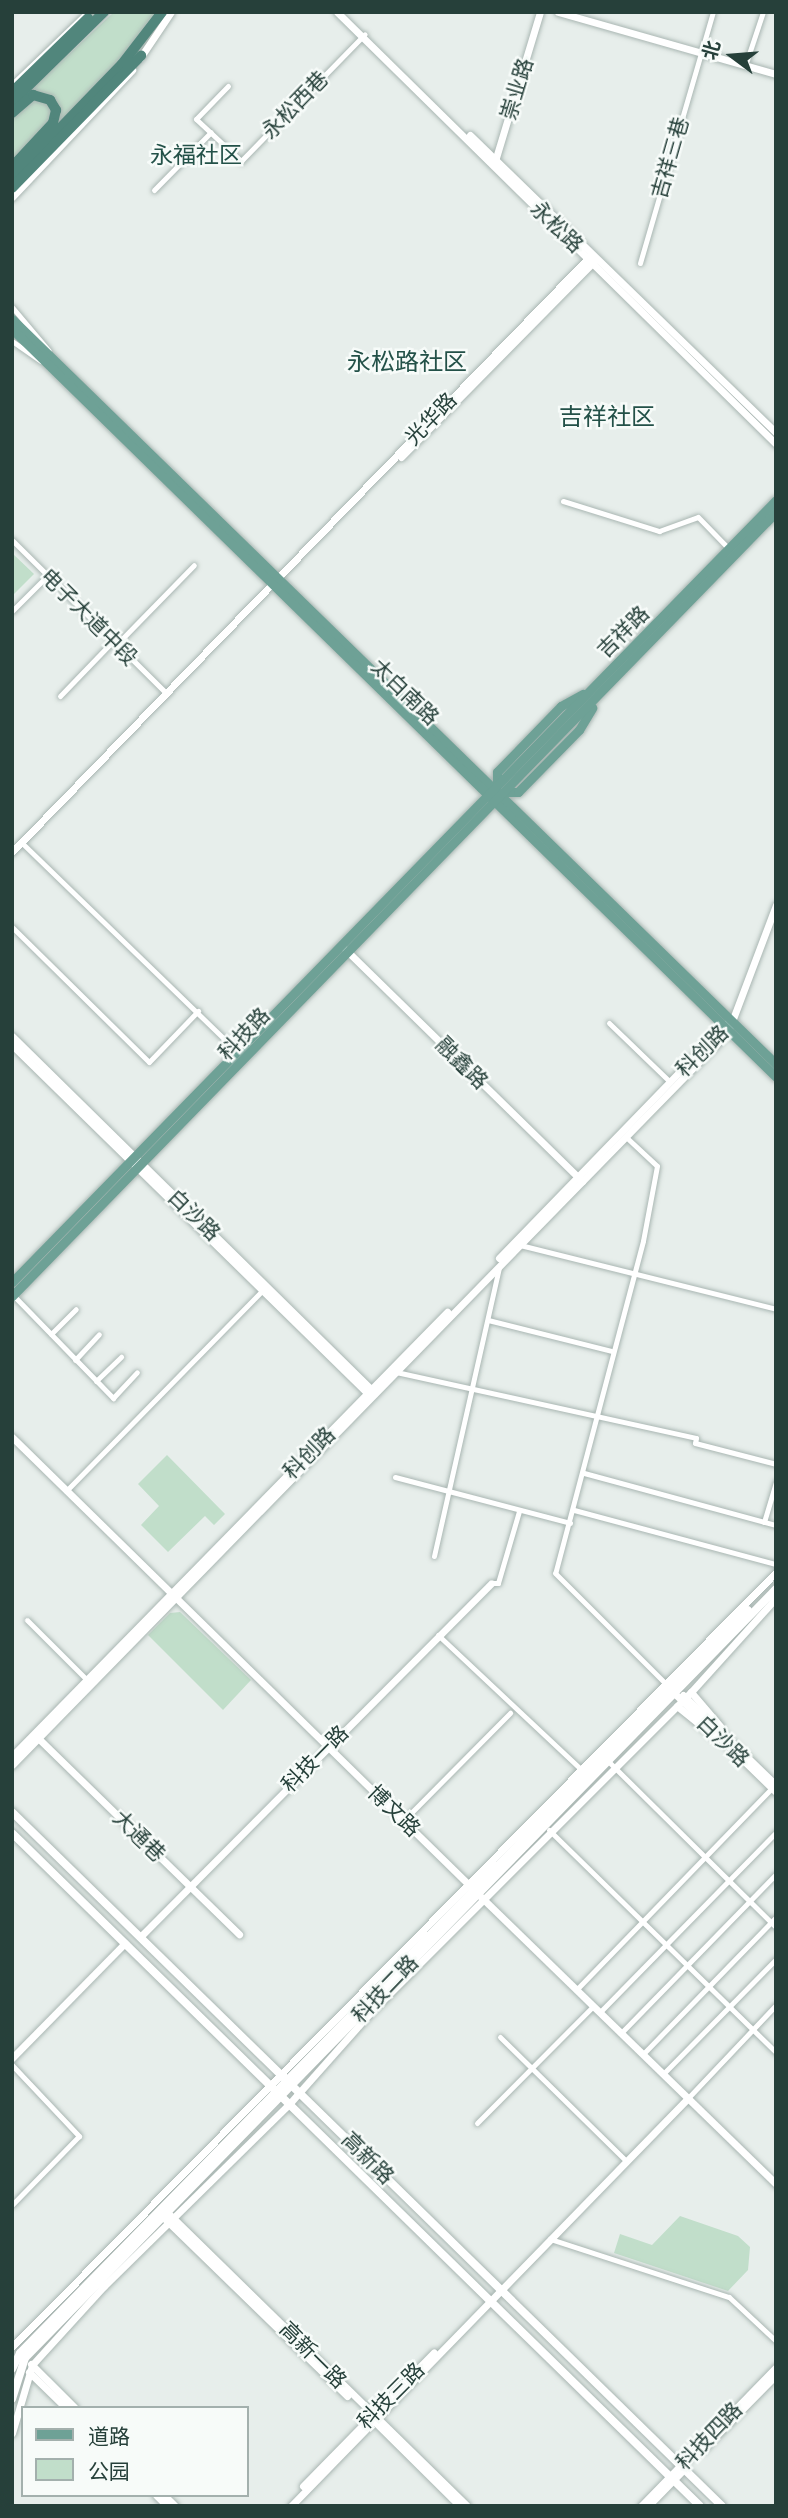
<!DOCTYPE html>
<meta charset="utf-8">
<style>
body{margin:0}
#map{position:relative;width:788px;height:2518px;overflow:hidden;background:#e7eeeb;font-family:"Space Grotesk","Noto Sans SC",sans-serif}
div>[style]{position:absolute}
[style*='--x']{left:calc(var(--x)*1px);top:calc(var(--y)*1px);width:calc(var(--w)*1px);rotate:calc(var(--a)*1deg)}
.green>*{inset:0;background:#c1deca}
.roads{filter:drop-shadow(0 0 2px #a9b6b2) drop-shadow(0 0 2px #a9b6b2)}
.minor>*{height:5px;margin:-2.5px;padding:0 2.5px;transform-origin:2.5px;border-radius:2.5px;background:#fff}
.tertiary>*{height:7px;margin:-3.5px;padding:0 3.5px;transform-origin:3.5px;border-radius:3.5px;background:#fff}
.secondary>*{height:8px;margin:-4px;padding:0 4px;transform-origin:4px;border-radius:4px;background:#fff}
.primary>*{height:9px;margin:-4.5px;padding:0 4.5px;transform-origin:4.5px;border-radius:4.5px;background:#6ea196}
.trunk>*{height:10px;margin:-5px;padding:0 5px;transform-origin:5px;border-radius:5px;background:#51867c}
span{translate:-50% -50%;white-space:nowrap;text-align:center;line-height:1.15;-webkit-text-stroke:5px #f7fbf9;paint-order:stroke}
.street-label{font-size:21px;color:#26403a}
.neighbourhood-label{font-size:23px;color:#235148}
.quarter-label{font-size:24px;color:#235148}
.frame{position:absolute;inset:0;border:14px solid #26403a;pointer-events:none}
.legend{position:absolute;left:21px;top:2406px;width:228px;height:91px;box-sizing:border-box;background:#f7fbf9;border:2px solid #a3b0ad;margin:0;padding:9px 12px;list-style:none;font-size:21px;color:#26403a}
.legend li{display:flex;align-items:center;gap:14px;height:35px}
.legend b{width:35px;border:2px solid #a3b0ad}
.north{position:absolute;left:697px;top:21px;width:70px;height:70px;-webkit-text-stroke:5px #f7fbf9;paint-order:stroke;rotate:286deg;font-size:19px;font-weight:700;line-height:28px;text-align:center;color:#26403a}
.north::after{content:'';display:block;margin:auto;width:24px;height:32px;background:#26403a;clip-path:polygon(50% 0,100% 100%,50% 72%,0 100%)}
</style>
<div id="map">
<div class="green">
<div style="clip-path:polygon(114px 12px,155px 12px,118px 62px,57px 124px,53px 98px,27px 93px)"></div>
<div style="clip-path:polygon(36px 99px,50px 104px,52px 117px,12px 161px,12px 118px)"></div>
<div style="clip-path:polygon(12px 553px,34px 574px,12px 596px)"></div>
<div style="clip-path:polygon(167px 1455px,225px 1514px,214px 1525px,205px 1516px,168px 1552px,141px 1525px,159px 1506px,138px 1484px)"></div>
<div style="clip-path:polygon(180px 1612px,251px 1680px,223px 1710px,148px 1635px,170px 1613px)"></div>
<div style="clip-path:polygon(680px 2216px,738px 2236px,750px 2247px,748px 2270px,728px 2291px,614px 2253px,620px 2234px,652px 2245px)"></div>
</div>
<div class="roads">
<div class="minor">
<div style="--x:745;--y:66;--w:57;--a:-71.6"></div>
<div style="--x:12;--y:84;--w:104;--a:-43.8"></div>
<div style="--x:228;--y:86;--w:46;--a:134.1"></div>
<div style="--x:196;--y:119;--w:62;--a:43"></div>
<div style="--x:241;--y:161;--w:177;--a:-45.7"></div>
<div style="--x:154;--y:190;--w:81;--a:-45.5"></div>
<div style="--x:640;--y:263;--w:261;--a:-73.8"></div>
<div style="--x:12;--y:307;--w:57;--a:49.9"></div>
<div style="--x:12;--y:341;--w:35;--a:35"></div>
<div style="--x:563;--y:501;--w:101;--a:17.4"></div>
<div style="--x:659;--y:531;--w:41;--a:-19.7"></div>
<div style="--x:698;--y:517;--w:45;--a:45.9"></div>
<div style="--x:12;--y:540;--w:218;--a:44.8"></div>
<div style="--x:12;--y:611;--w:51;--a:-45"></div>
<div style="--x:117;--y:644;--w:110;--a:-45.7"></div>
<div style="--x:60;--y:696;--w:76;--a:-46.1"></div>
<div style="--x:22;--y:843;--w:301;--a:44.1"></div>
<div style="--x:12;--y:927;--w:192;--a:44.6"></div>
<div style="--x:149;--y:1062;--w:71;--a:-46.1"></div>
<div style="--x:609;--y:1023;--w:85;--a:44"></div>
<div style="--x:626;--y:1137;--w:42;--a:43.1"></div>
<div style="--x:657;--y:1166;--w:76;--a:100.6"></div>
<div style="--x:643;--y:1241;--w:343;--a:104.8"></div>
<div style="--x:555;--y:1573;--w:158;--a:45"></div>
<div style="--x:520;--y:1245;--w:264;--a:14"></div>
<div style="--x:13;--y:1295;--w:144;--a:45.8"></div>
<div style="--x:113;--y:1398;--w:35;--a:-47"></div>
<div style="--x:488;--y:1320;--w:127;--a:14.1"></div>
<div style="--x:51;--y:1334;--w:35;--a:-45"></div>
<div style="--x:75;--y:1360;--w:35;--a:-47"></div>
<div style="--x:396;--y:1372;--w:307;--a:12.4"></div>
<div style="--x:696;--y:1438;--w:5;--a:101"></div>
<div style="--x:695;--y:1443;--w:84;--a:14.5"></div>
<div style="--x:96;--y:1381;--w:35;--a:-44"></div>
<div style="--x:584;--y:1473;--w:199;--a:15.2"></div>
<div style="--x:395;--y:1477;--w:181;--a:14.7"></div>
<div style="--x:66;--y:1491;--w:284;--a:-45.6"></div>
<div style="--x:574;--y:1510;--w:209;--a:15"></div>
<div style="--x:764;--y:1522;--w:42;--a:-73.3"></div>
<div style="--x:434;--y:1556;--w:296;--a:-77.3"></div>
<div style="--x:491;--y:1583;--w:7;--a:0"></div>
<div style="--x:498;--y:1583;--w:75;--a:-73.7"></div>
<div style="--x:27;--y:1620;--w:86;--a:45"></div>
<div style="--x:438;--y:1635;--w:199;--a:43.2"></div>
<div style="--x:608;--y:1761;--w:236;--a:44.7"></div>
<div style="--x:404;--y:1820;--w:151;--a:-45.3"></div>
<div style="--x:549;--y:1830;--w:318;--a:44.4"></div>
<div style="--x:577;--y:1989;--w:280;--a:-45.9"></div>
<div style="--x:600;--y:2012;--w:252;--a:-45.6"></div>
<div style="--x:621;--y:2033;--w:222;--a:-45.7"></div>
<div style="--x:500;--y:2037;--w:177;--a:44.5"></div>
<div style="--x:643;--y:2054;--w:191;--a:-45.8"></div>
<div style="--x:12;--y:2065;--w:98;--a:46.7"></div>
<div style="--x:79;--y:2136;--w:96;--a:134.2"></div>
<div style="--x:663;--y:2074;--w:161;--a:-45.5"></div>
<div style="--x:688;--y:2098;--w:128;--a:-46.6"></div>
<div style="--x:477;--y:2123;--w:165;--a:-45.2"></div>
<div style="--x:550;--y:2239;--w:188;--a:18"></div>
<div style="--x:729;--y:2297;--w:64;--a:43.1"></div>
</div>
<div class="tertiary">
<div style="--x:337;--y:12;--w:616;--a:44.54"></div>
<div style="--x:558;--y:12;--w:227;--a:15.9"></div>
<div style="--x:140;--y:58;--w:55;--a:-56"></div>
<div style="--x:470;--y:135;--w:427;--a:44.2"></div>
<div style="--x:495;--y:161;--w:156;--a:-73.2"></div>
<div style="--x:12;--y:197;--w:175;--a:-46.6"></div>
<div style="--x:401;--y:457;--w:275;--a:-45.4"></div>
<div style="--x:12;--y:852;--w:833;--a:-45.88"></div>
<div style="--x:345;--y:949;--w:332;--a:44.4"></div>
<div style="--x:12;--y:1036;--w:509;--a:44.52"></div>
<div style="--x:12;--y:1045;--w:499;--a:44.4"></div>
<div style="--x:499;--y:1258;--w:327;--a:-45.9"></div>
<div style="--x:12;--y:1437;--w:644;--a:44.43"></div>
<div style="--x:671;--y:1690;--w:146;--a:44.2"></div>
<div style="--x:691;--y:1692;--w:45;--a:49.5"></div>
<div style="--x:683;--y:1695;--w:129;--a:44.1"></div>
<div style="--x:677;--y:1706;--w:48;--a:39"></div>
<div style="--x:38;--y:1738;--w:281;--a:44.3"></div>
<div style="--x:12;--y:1756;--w:622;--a:-45.59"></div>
<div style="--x:12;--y:1765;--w:1025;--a:-45.67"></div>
<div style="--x:728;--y:1032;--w:136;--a:-69.3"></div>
<div style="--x:480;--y:1896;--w:413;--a:44.2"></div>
<div style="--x:141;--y:1936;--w:497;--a:-45.2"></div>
<div style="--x:12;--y:2058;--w:161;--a:-45.5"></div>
<div style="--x:170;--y:2215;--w:416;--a:44.4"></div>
<div style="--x:165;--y:2219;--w:254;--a:44.2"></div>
<div style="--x:12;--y:2347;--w:1088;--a:-45.41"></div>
<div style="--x:31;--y:2364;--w:62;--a:45"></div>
<div style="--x:29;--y:2372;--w:52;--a:44.2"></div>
<div style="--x:371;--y:2418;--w:125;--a:44.7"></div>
<div style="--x:12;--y:2433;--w:71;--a:-73.6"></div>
<div style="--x:32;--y:2365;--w:107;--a:-47.7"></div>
<div style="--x:104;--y:2286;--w:261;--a:-44.5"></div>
<div style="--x:290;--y:2103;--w:119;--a:-48.4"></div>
<div style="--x:369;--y:2014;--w:455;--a:-45"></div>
<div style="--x:691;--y:1692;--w:127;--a:-47.9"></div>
<div style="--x:702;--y:2450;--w:105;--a:-45.4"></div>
<div style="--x:303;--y:2486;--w:187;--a:-45.6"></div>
<div style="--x:156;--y:2495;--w:16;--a:45"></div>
<div style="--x:164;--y:2495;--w:16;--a:45"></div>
<div style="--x:291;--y:2506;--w:569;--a:-45.78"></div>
<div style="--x:641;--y:2506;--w:194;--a:-45.8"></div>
<div style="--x:648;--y:2506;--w:52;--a:-45.8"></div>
</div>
<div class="secondary">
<div style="--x:12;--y:1812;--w:993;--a:44.35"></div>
<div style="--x:12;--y:1833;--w:962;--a:44.37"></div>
<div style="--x:12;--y:2369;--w:18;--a:-63"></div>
<div style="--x:20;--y:2353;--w:1040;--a:-45.58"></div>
<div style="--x:12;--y:2399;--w:43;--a:-72.4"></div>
<div style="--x:25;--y:2358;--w:1075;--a:-45.68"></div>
</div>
<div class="primary">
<div style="--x:12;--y:319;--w:1067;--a:44.28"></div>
<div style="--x:12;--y:329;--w:1069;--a:44.39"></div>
<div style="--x:497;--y:785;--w:13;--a:-90"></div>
<div style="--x:497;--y:772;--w:92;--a:-45.9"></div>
<div style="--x:561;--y:706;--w:25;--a:-29"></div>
<div style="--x:506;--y:792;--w:12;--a:0"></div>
<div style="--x:518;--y:792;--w:87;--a:-45.5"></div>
<div style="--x:579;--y:730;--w:26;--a:-59"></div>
<div style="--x:12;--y:1282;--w:1093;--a:-45.67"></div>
<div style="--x:12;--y:1296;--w:1095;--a:-45.74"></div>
</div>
<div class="trunk">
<div style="--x:12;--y:92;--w:106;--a:-44.2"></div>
<div style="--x:12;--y:102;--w:129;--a:-44.4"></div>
<div style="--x:12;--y:113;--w:28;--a:-41"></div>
<div style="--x:33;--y:95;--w:18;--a:16"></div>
<div style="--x:50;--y:100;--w:12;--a:59"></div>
<div style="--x:56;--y:110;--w:13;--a:103"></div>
<div style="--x:53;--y:123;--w:60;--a:133"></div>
<div style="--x:12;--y:178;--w:158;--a:-46"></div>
<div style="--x:122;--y:64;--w:66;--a:-52.4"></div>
<div style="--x:12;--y:188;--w:185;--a:-45.7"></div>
</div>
</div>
<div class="street-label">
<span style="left:517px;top:89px;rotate:-73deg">崇业路</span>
<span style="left:295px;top:105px;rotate:-46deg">永松西巷</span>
<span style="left:670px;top:158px;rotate:-74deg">吉祥三巷</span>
<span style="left:557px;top:227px;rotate:44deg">永松路</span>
<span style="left:431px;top:419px;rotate:-46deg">光华路</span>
<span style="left:89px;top:617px;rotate:45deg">电子大道中段</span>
<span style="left:623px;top:632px;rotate:-45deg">吉祥路</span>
<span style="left:405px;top:692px;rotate:44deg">太白南路</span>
<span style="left:244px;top:1034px;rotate:-46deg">科技路</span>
<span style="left:702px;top:1051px;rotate:-44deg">科创路</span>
<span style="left:462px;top:1063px;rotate:45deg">融鑫路</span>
<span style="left:194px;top:1215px;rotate:44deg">白沙路</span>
<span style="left:309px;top:1453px;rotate:-45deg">科创路</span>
<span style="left:723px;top:1741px;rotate:44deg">白沙路</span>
<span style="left:315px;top:1759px;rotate:-45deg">科技一路</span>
<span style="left:394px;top:1811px;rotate:44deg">博文路</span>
<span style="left:139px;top:1836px;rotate:44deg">大通巷</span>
<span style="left:385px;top:1989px;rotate:-46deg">科技二路</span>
<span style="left:368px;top:2158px;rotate:45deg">高新路</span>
<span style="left:313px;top:2355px;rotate:45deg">高新一路</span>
<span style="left:391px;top:2396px;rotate:-45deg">科技三路</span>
<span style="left:709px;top:2436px;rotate:-46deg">科技四路</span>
</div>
<div class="neighbourhood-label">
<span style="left:196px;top:155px">永福社区</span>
</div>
<div class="quarter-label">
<span style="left:407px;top:362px">永松路社区</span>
<span style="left:607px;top:417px">吉祥社区</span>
</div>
<div class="frame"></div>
<ul class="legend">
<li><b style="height:9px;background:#6ea196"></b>道路</li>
<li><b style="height:19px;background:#c1deca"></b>公园</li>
</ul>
<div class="north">北</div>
</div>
